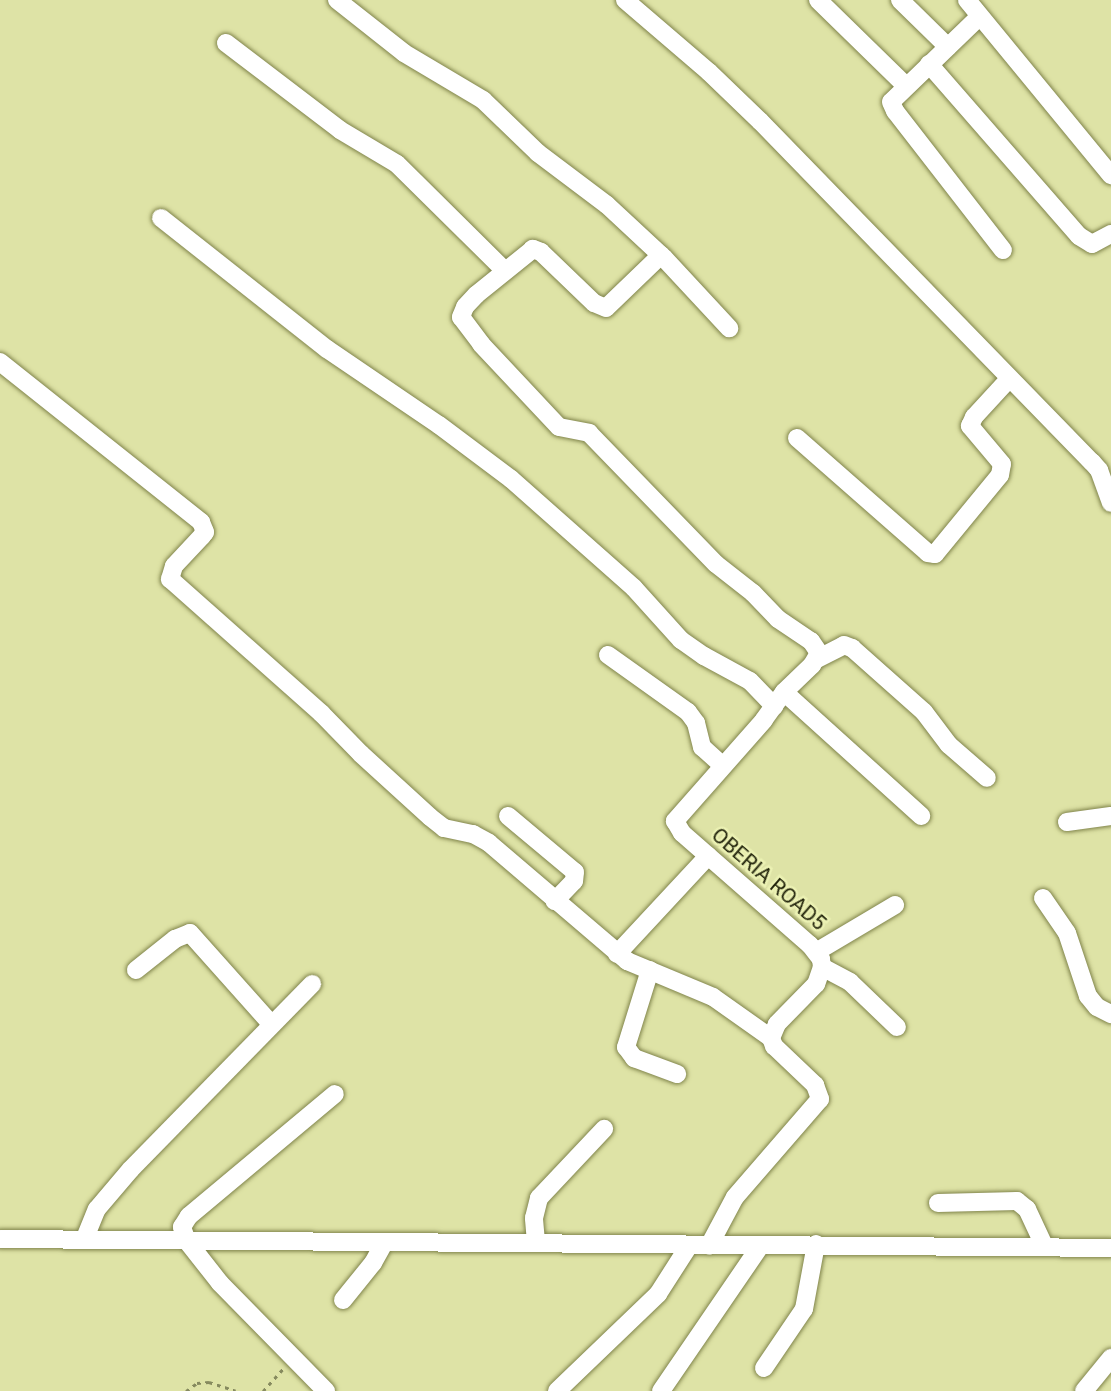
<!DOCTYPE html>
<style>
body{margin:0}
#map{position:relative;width:1111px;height:1391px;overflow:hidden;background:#dee3a6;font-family:Roboto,sans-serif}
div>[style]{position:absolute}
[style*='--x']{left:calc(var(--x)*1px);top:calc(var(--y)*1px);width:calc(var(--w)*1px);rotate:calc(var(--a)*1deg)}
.path>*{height:2.5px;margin-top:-1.25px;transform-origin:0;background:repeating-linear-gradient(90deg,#868a5e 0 3.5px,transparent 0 8.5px)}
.roads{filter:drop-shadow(0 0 2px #80844b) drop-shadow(0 0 2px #80844b)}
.minor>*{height:18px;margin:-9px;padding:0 9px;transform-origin:9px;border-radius:9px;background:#fff}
span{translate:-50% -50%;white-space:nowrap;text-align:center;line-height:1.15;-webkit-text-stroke:5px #ebf1b3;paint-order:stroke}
.street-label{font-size:21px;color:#23250c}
</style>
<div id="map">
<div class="path">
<div style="--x:186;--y:1391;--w:14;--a:-36"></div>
<div style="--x:197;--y:1383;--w:12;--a:-5"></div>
<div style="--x:209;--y:1382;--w:28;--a:18"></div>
<div style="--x:263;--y:1391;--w:30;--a:-48"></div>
</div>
<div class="roads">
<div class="minor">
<div style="--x:337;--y:0;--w:85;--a:38.3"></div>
<div style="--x:404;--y:53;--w:92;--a:30.7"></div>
<div style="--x:483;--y:100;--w:76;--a:43.9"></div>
<div style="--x:538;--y:153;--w:86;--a:37"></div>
<div style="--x:607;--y:205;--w:78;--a:42.9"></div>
<div style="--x:664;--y:258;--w:96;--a:47.1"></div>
<div style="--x:625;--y:0;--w:111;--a:40.6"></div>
<div style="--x:709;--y:72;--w:71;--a:43.9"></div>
<div style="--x:760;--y:121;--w:476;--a:45.8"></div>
<div style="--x:1092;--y:462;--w:11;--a:49"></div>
<div style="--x:1099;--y:470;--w:35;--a:70"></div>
<div style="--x:818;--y:0;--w:122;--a:44.3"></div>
<div style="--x:900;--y:0;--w:67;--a:44.4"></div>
<div style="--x:967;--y:0;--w:227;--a:50.6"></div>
<div style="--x:979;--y:17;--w:122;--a:136"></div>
<div style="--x:891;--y:102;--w:10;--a:66"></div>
<div style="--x:895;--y:111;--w:176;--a:52.2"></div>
<div style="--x:226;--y:43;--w:143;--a:37.3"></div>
<div style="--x:340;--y:130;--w:66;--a:30.8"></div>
<div style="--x:397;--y:164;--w:152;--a:44.7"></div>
<div style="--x:929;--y:64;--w:228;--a:48.9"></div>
<div style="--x:1079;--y:236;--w:15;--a:32"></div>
<div style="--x:1092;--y:244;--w:21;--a:-28"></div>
<div style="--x:161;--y:218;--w:211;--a:38.3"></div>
<div style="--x:327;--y:349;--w:135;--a:34.2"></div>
<div style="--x:439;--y:425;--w:90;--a:36.9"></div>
<div style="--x:511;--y:479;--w:164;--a:41.5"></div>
<div style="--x:634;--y:588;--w:70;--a:47.9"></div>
<div style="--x:681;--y:640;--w:28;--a:35"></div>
<div style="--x:704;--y:656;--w:52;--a:28.5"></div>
<div style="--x:750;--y:681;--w:35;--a:46"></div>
<div style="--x:661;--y:255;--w:76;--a:136.1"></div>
<div style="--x:606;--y:308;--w:13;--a:-157"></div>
<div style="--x:594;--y:303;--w:74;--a:-136.1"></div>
<div style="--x:541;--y:252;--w:9;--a:-159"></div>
<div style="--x:533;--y:249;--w:73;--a:141.1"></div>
<div style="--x:476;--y:295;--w:16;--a:133"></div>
<div style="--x:465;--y:307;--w:11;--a:112"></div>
<div style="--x:461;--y:317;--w:34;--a:53"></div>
<div style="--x:481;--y:344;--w:114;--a:46.8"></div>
<div style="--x:559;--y:427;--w:31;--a:11"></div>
<div style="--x:589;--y:433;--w:182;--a:45.9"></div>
<div style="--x:716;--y:564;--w:47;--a:38.1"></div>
<div style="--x:753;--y:593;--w:36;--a:46"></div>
<div style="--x:778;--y:619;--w:40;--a:34"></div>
<div style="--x:811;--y:641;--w:14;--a:56"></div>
<div style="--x:819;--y:653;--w:14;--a:120"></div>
<div style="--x:812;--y:665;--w:39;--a:136"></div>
<div style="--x:784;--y:692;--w:34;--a:126"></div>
<div style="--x:764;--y:720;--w:135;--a:131.4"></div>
<div style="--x:675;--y:821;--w:14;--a:60"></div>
<div style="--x:682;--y:833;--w:170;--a:41.2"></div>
<div style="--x:810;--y:945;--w:18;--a:52"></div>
<div style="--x:821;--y:959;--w:8;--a:83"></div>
<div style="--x:822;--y:967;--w:18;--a:109"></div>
<div style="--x:816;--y:984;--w:56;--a:134.3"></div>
<div style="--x:777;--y:1024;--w:15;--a:113"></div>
<div style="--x:771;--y:1038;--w:9;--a:69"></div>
<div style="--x:774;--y:1046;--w:57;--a:43.6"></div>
<div style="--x:815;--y:1085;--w:15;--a:70"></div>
<div style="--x:820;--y:1099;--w:130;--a:130.9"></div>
<div style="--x:735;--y:1197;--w:55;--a:118"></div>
<div style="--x:0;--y:362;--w:257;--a:38.5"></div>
<div style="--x:201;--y:522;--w:11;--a:68"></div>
<div style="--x:205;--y:532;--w:5;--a:127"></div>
<div style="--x:202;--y:536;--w:41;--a:133"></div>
<div style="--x:174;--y:566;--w:14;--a:107"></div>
<div style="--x:170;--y:579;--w:202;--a:41.6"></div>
<div style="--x:321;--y:713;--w:57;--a:45.7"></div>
<div style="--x:361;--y:754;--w:93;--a:42.4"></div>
<div style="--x:430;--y:817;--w:18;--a:38"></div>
<div style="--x:444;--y:828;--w:30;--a:12"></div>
<div style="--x:473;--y:834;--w:18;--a:29"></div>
<div style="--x:489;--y:843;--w:182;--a:40.5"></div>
<div style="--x:627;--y:961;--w:93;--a:22.7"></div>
<div style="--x:713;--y:997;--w:71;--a:35.3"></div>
<div style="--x:797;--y:438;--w:174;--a:41.3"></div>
<div style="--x:928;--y:553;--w:7;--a:8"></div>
<div style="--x:935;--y:554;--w:102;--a:-50.6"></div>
<div style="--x:1000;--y:475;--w:11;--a:-80"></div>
<div style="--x:1002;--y:464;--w:50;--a:-130.1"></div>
<div style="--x:970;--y:426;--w:10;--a:-66"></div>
<div style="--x:974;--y:417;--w:52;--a:-47.4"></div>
<div style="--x:608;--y:655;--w:98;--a:35.5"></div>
<div style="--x:688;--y:712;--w:14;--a:54"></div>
<div style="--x:696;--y:723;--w:25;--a:76"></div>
<div style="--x:702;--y:747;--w:27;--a:42"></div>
<div style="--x:817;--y:659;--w:30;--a:-27"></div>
<div style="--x:844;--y:645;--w:9;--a:21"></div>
<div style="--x:852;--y:648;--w:96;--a:41.6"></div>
<div style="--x:924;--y:712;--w:41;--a:52.9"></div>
<div style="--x:949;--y:745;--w:50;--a:41"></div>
<div style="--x:784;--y:692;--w:185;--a:42.1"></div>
<div style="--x:508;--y:816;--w:87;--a:39.9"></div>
<div style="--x:575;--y:872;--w:9;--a:96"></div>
<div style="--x:574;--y:881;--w:28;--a:134"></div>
<div style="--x:1067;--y:822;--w:44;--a:-7.8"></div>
<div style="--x:1043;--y:898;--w:42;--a:55.6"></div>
<div style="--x:1067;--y:933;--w:66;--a:71.6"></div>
<div style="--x:1088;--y:996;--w:14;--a:51"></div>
<div style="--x:1097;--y:1007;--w:16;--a:27"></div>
<div style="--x:816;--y:952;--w:92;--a:-30.7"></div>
<div style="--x:617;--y:954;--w:134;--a:-47.1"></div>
<div style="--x:822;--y:967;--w:32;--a:28"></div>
<div style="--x:850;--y:982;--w:65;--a:43.8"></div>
<div style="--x:136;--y:970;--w:50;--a:-38.5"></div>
<div style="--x:175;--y:939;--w:16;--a:-22"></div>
<div style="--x:190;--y:933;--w:122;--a:48.3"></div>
<div style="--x:650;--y:970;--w:81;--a:107.3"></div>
<div style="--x:626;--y:1047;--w:14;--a:54"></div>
<div style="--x:634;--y:1058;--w:46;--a:20.4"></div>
<div style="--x:938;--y:1203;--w:79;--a:-1.5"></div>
<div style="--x:1017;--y:1201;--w:13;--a:39"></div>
<div style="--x:1027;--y:1209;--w:40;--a:65"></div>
<div style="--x:85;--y:1238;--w:31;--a:-68"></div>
<div style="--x:97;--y:1209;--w:52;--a:-49.6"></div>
<div style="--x:131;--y:1169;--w:259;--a:-45.6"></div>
<div style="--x:0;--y:1239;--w:1111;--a:0.46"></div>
<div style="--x:536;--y:1242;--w:24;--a:-95"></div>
<div style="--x:534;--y:1218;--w:21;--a:-76"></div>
<div style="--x:539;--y:1198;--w:95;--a:-46.7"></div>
<div style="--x:343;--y:1300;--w:48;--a:-51"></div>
<div style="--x:373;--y:1263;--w:23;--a:-61"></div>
<div style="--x:764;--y:1368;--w:71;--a:-55.9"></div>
<div style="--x:804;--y:1309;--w:66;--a:-79.5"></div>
<div style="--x:326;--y:1391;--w:151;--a:-134.5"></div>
<div style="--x:220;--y:1283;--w:53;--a:-128.2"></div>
<div style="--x:187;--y:1241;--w:15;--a:-110"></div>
<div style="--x:182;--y:1227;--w:13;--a:-58"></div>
<div style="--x:189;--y:1216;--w:190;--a:-39.9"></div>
<div style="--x:557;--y:1391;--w:140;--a:-43.8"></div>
<div style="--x:658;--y:1294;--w:56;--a:-57.4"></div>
<div style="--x:661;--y:1391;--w:177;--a:-55.6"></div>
<div style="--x:1084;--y:1391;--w:43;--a:-50.7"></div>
</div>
</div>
<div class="street-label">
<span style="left:769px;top:879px;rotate:41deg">OBERIA ROAD5</span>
</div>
</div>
